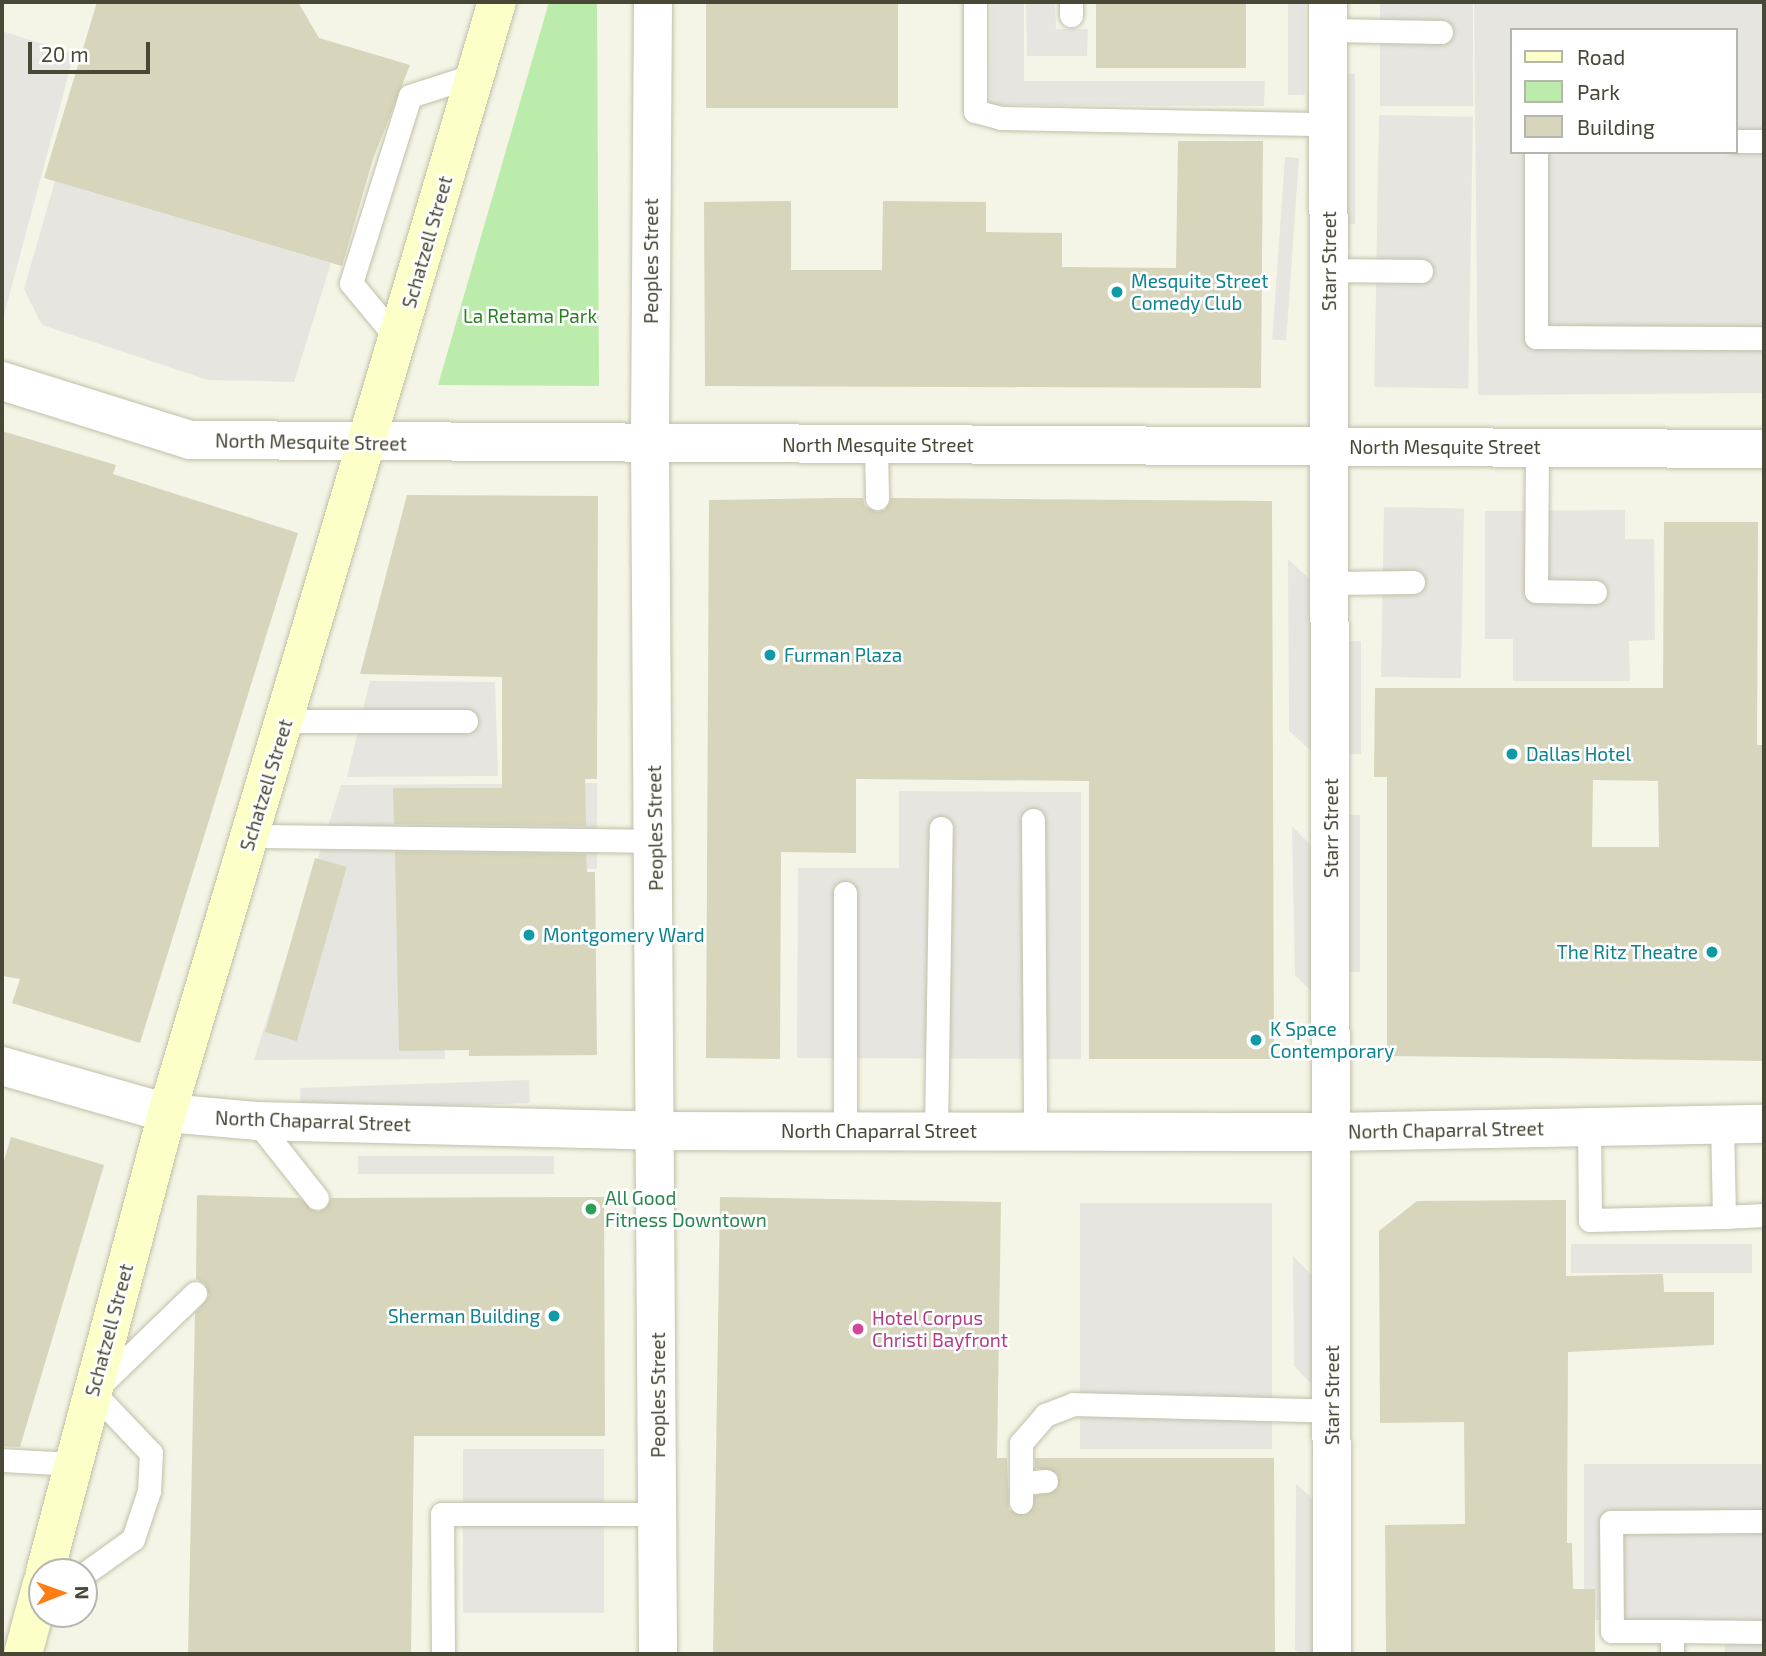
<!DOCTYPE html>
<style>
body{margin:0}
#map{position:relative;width:1766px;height:1656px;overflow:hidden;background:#f5f5e7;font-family:"Exo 2",sans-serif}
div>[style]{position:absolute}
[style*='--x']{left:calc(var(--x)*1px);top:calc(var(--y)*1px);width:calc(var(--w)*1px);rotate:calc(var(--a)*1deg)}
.green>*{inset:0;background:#bcecac}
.parking>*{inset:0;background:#e6e5df;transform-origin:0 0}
.building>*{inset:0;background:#d7d5bb;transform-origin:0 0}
.roads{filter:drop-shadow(0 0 2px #c1c0a9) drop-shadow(0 0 2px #c1c0a9)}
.service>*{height:23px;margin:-11.5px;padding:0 11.5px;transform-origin:11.5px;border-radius:11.5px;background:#fff}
.minor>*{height:38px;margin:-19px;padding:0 19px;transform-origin:19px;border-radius:19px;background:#fff}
.tertiary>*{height:38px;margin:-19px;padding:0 19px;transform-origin:19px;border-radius:19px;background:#fff}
.secondary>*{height:38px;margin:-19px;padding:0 19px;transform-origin:19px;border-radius:19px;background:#fcffc7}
.dots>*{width:19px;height:19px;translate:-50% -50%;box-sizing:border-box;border:4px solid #fff;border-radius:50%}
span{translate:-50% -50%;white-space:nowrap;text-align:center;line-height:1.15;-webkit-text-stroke:5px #fff;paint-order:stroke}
.street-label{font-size:19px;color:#494735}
.culture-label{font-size:19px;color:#0d838f}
.left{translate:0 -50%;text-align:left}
.right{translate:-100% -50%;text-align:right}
.park-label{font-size:19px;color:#2a8023}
.leisure-label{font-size:19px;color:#27864d}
.hotel-label{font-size:19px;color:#b23c85}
.frame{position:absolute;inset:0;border:4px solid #494735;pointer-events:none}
.legend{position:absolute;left:1510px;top:28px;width:228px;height:126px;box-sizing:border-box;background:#fff;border:2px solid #b6b5ae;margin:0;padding:9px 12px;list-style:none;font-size:21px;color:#494735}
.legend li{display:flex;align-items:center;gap:14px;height:35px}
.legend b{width:35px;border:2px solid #b6b5ae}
.north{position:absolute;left:28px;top:1558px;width:70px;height:70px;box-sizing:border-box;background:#fff;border:2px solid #b6b5ae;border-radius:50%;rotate:89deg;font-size:19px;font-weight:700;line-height:28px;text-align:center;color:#494735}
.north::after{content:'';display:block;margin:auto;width:24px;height:32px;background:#ff7e14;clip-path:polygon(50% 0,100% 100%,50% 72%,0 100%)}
.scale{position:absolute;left:28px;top:42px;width:122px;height:32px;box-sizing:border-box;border:4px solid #494735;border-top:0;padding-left:9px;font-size:21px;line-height:24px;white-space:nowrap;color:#494735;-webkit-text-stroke:5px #fff;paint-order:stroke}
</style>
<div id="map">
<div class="green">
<div style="clip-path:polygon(549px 2px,597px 2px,599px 386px,438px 385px)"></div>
</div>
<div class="parking">
<div style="clip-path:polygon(991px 2px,1024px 2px,1024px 81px,1265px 81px,1264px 106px,990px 105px)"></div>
<div style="clip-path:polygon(1026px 2px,1055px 2px,1056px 29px,1088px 29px,1087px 56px,1027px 56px)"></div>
<div style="left:1288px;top:2px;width:17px;height:93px"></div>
<div style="left:1380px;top:2px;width:93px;height:104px"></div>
<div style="clip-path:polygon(evenodd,1474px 2px,1764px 2px,1764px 393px,1478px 395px,1474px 2px,1512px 30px,1736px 30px,1736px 152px,1512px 152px,1512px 30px)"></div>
<div style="clip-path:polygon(2px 31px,74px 54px,4px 315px,2px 314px)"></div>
<div style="left:1344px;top:74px;width:11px;height:150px"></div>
<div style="left:1379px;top:115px;width:94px;height:272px;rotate:1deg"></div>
<div style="left:1285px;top:157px;width:14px;height:183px;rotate:4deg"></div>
<div style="clip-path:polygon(55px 181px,331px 263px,294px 382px,208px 380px,42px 325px,24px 289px)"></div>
<div style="left:1384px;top:507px;width:80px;height:170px;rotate:1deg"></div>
<div style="clip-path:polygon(1625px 510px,1625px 539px,1654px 539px,1655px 640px,1629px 641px,1630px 681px,1513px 681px,1513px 639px,1485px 639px,1485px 511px)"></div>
<div style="clip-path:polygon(1288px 559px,1318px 587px,1320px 759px,1289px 731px)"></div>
<div style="left:1345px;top:641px;width:16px;height:113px"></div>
<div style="clip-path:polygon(370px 681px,495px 682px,498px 776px,347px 777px)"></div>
<div style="clip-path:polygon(597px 783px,597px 869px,444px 870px,445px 1059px,254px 1060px,341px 785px)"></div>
<div style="clip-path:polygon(899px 791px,1081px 792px,1081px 1059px,797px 1058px,798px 868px,899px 868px)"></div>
<div style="left:1345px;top:815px;width:15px;height:157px"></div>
<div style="clip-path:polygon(1292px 826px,1323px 858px,1325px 1005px,1295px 975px)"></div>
<div style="left:529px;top:1080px;width:23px;height:229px;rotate:88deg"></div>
<div style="left:358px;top:1156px;width:196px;height:18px"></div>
<div style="left:1080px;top:1203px;width:192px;height:246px"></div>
<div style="left:1752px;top:1244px;width:29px;height:181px;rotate:90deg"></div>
<div style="clip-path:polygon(1293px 1256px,1321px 1285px,1323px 1396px,1294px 1366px)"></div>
<div style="left:604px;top:1449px;width:164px;height:141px;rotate:90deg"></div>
<div style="clip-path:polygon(1584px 1464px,1764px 1464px,1764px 1654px,1725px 1654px,1724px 1620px,1584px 1620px)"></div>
<div style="clip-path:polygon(1296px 1484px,1324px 1509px,1325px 1654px,1301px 1654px,1295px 1650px)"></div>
</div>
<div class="building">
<div style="clip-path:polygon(97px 2px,298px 2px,319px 38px,410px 65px,373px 159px,342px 266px,44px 178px)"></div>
<div style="left:706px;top:2px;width:192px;height:106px"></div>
<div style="left:1096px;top:2px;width:150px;height:66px"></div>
<div style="clip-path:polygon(1178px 141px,1263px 141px,1261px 388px,705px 386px,704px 202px,791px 201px,791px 270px,882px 270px,883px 201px,986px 202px,986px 232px,1062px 233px,1062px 267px,1176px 268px)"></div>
<div style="clip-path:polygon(2px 431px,116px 465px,113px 474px,298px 533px,140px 1043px,12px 1003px,20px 979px,2px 976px)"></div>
<div style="clip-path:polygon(407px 495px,598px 496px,597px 779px,585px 779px,586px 826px,394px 824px,393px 788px,502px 788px,502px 677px,360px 674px)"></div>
<div style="clip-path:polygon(835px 498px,863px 498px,865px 506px,877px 512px,885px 510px,891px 498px,1272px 501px,1274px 1059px,1089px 1059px,1089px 781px,856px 779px,856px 853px,781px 852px,780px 1059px,706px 1058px,709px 500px)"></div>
<div style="clip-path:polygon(evenodd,1664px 522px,1758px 522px,1757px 745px,1764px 745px,1764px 1061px,1387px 1056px,1387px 777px,1374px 777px,1375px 688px,1663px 688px,1664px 522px,1593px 780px,1658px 781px,1659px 847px,1592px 847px,1593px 780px)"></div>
<div style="clip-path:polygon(395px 852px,586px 854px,587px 872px,595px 872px,597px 1055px,469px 1056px,469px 1050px,399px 1051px)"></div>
<div style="left:315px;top:858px;width:33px;height:181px;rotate:16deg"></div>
<div style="clip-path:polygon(11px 1137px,104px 1165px,20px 1447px,2px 1446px,2px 1167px)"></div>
<div style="clip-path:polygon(197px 1195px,299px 1198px,318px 1212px,326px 1208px,331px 1198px,604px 1197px,605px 1436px,414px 1436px,411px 1654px,188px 1654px,195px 1313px,209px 1296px,205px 1284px,196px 1279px)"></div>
<div style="clip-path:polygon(720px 1197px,1001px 1202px,997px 1458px,1007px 1458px,1009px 1510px,1027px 1514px,1035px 1496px,1058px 1488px,1057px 1473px,1035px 1468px,1035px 1458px,1274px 1458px,1275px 1654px,713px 1654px)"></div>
<div style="clip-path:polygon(1566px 1200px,1566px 1276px,1663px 1274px,1664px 1292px,1714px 1292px,1714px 1345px,1568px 1352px,1567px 1543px,1572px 1543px,1573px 1589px,1595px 1589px,1595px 1654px,1386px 1654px,1385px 1525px,1465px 1524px,1464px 1422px,1380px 1423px,1379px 1231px,1417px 1201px)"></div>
</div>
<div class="roads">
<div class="service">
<div style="--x:975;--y:2;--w:109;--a:90"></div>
<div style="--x:975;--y:111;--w:27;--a:15"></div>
<div style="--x:1001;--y:118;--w:327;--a:1.1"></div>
<div style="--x:1071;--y:15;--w:13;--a:-90"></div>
<div style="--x:1328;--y:30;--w:113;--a:1"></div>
<div style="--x:1736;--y:141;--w:28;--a:0"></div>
<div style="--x:1536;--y:152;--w:185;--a:90"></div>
<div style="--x:1536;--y:337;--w:228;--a:0.3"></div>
<div style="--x:1329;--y:270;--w:92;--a:0.6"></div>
<div style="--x:399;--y:341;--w:75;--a:-129.6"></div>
<div style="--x:351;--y:283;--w:196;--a:-72.5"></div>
<div style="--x:410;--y:96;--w:68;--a:-17.9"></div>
<div style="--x:876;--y:445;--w:53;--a:88.9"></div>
<div style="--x:1537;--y:448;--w:143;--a:90.4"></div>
<div style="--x:1536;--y:591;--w:59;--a:1"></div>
<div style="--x:1330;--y:583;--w:83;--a:-0.7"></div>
<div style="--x:285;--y:721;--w:181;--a:0"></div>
<div style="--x:1033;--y:820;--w:311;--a:89.6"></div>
<div style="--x:250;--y:836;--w:405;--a:0.7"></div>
<div style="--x:845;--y:893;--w:238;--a:90"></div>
<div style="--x:256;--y:1121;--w:98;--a:51.6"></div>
<div style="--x:1589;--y:1127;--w:93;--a:89.4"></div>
<div style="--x:1590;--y:1220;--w:134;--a:-1.3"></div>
<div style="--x:1724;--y:1217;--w:92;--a:-91.2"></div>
<div style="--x:936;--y:1131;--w:303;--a:-89.1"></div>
<div style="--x:1724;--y:1217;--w:40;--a:-2.9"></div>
<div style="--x:2;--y:1460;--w:72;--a:3.2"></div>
<div style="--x:1022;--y:1483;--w:24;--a:-5"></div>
<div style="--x:1021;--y:1502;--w:59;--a:-90"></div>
<div style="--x:1021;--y:1443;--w:37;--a:-49"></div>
<div style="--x:1045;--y:1415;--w:30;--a:-21"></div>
<div style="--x:1073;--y:1404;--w:259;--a:1.5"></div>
<div style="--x:84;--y:1574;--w:60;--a:-35.5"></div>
<div style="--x:133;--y:1539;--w:51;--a:-71.6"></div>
<div style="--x:149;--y:1491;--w:38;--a:-87"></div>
<div style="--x:151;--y:1453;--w:84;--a:-133.6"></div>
<div style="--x:93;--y:1392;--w:142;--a:-44.1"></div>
<div style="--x:1672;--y:1631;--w:60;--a:180"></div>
<div style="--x:1612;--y:1631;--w:109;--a:-90.5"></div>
<div style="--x:1611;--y:1522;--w:153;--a:-0.4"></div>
<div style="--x:443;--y:1654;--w:140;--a:-90.4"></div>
<div style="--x:442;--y:1514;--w:215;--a:0"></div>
<div style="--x:1672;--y:1654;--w:23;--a:-90"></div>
<div style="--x:1672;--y:1631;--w:92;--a:0.6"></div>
</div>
<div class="minor">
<div style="--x:653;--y:2;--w:442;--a:90.4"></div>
<div style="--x:650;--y:444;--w:1210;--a:89.62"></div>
<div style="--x:1328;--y:2;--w:1652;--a:89.86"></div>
</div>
<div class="tertiary">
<div style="--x:2;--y:381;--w:197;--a:17.4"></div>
<div style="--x:190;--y:440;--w:1574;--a:0.33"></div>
<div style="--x:2;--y:1066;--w:172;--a:15.9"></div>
<div style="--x:167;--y:1113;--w:89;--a:5.1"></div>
<div style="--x:256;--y:1121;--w:402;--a:1.4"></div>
<div style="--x:658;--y:1131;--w:674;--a:0.09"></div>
<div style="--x:1332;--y:1132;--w:432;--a:-1.1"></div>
</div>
<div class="secondary">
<div style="--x:45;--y:1572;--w:475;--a:-75.1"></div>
<div style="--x:167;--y:1113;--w:1159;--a:-73.46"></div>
<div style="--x:23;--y:1654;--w:73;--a:-75"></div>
</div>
</div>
<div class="dots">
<div style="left:1117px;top:292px;background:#0f9aa8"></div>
<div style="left:770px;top:655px;background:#0f9aa8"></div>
<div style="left:1512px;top:754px;background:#0f9aa8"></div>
<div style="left:529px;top:935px;background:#0f9aa8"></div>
<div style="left:1712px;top:952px;background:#0f9aa8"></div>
<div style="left:1256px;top:1040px;background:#0f9aa8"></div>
<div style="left:591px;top:1209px;background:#2e9e5b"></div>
<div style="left:554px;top:1316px;background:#0f9aa8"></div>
<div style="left:858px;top:1329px;background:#d1479c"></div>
</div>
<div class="street-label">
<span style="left:427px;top:242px;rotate:-74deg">Schatzell Street</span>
<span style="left:651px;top:261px;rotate:-90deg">Peoples Street</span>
<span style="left:1329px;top:261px;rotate:-90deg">Starr Street</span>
<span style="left:311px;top:442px;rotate:1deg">North Mesquite Street</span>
<span style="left:878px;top:445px">North Mesquite Street</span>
<span style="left:1445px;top:447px">North Mesquite Street</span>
<span style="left:266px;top:785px;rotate:-73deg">Schatzell Street</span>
<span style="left:655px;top:828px;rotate:-91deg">Peoples Street</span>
<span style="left:1331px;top:828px;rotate:-90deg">Starr Street</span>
<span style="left:313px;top:1121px;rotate:2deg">North Chaparral Street</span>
<span style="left:1446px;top:1130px;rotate:-1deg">North Chaparral Street</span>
<span style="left:879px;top:1131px">North Chaparral Street</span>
<span style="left:109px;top:1330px;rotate:-75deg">Schatzell Street</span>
<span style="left:658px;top:1395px;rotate:-90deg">Peoples Street</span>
<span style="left:1332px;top:1395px;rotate:-90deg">Starr Street</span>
</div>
<div class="culture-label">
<span class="left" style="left:1131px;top:292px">Mesquite Street<br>Comedy Club</span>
<span class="left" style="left:784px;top:655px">Furman Plaza</span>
<span class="left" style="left:1526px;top:754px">Dallas Hotel</span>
<span class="left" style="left:543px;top:935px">Montgomery Ward</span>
<span class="right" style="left:1698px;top:952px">The Ritz Theatre</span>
<span class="left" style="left:1270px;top:1040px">K Space<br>Contemporary</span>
<span class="right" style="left:540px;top:1316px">Sherman Building</span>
</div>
<div class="park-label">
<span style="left:530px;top:316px">La Retama Park</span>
</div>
<div class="leisure-label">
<span class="left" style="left:605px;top:1209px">All Good<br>Fitness Downtown</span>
</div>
<div class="hotel-label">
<span class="left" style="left:872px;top:1329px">Hotel Corpus<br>Christi Bayfront</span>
</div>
<div class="frame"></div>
<ul class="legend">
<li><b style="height:9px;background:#fcffc7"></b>Road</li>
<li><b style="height:19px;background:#bcecac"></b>Park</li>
<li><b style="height:19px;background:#d7d5bb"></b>Building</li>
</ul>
<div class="north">N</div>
<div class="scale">20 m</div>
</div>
